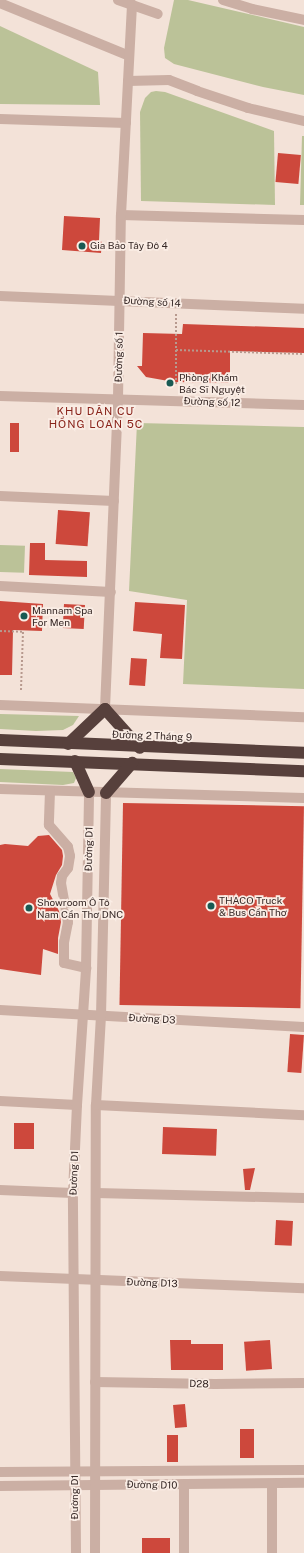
<!DOCTYPE html>
<meta charset="utf-8">
<style>
body{margin:0}
#map{position:relative;width:304px;height:1553px;overflow:hidden;background:#f3e2d8;font-family:"Public Sans",sans-serif}
div>[style]{position:absolute}
[style*='--x']{left:calc(var(--x)*1px);top:calc(var(--y)*1px);width:calc(var(--w)*1px);rotate:calc(var(--a)*1deg)}
.green>*{inset:0;background:#bbc298;transform-origin:0 0}
.building>*{inset:0;background:#cd483c;transform-origin:0 0}
.path>*{height:2px;margin-top:-1px;transform-origin:0;background:repeating-linear-gradient(90deg,#b7998e 0 2px,transparent 0 4px)}
.minor>*{height:10px;margin:-5px;padding:0 5px;transform-origin:5px;border-radius:5px;background:#cbafa4}
.highway>*{height:12px;margin:-6px;padding:0 6px;transform-origin:6px;border-radius:6px;background:#57403c}
.dots>*{width:11px;height:11px;translate:-50% -50%;box-sizing:border-box;border:2px solid #faede5;border-radius:50%}
span{translate:-50% -50%;white-space:nowrap;text-align:center;line-height:1.15;-webkit-text-stroke:3.5px #faede5;paint-order:stroke}
.poi-label{font-size:10px;color:#362826}
.left{translate:0 -50%;text-align:left}
.street-label{font-size:10px;color:#362826}
.neighbourhood-label{font-size:11px;color:#89231a;letter-spacing:1px}
</style>
<div id="map">
<div class="green">
<div style="clip-path:polygon(174px 0,188px 0,304px 27px,304px 95px,263px 87px,174px 64px,165px 58px,164px 48px)"></div>
<div style="clip-path:polygon(0 26px,98px 72px,100px 105px,0 104px)"></div>
<div style="clip-path:polygon(156px 91px,165px 92px,274px 131px,275px 205px,141px 201px,140px 112px,145px 98px,151px 92px)"></div>
<div style="clip-path:polygon(302px 136px,304px 136px,304px 205px,300px 205px)"></div>
<div style="clip-path:polygon(137px 423px,304px 427px,304px 689px,183px 684px,187px 600px,129px 591px)"></div>
<div style="left:0;top:545px;width:25px;height:27px;rotate:2deg"></div>
<div style="clip-path:polygon(0 714px,79px 716px,73px 725px,63px 730px,36px 731px,0 729px)"></div>
<div style="clip-path:polygon(0 769px,73px 772px,76px 778px,74px 783px,63px 785px,0 782px)"></div>
</div>
<div class="building">
<div style="left:278px;top:153px;width:23px;height:29px;rotate:5deg"></div>
<div style="clip-path:polygon(64px 216px,100px 218px,99px 241px,102px 242px,101px 253px,62px 250px)"></div>
<div style="clip-path:polygon(183px 324px,304px 328px,304px 353px,230px 351px,230px 383px,174px 382px,146px 377px,137px 366px,142px 366px,143px 333px,182px 334px)"></div>
<div style="left:10px;top:423px;width:9px;height:29px"></div>
<div style="left:58px;top:510px;width:32px;height:34px;rotate:4deg"></div>
<div style="clip-path:polygon(30px 543px,45px 543px,45px 560px,87px 561px,87px 577px,29px 575px)"></div>
<div style="clip-path:polygon(0 601px,43px 604px,42px 631px,13px 630px,12px 675px,0 675px)"></div>
<div style="clip-path:polygon(135px 602px,185px 605px,182px 659px,160px 658px,162px 634px,133px 631px)"></div>
<div style="left:64px;top:604px;width:21px;height:24px;rotate:3deg"></div>
<div style="left:131px;top:658px;width:16px;height:27px;rotate:4deg"></div>
<div style="left:123px;top:803px;width:181px;height:202px;rotate:1deg"></div>
<div style="clip-path:polygon(49px 835px,62px 850px,63px 856px,62px 865px,56px 875px,50px 894px,59px 911px,61px 922px,58px 938px,58px 954px,43px 949px,41px 975px,0 969px,0 845px,5px 844px,28px 846px,38px 836px)"></div>
<div style="left:290px;top:1034px;width:14px;height:38px;rotate:4deg"></div>
<div style="left:14px;top:1123px;width:20px;height:26px"></div>
<div style="left:163px;top:1127px;width:54px;height:27px;rotate:2deg"></div>
<div style="clip-path:polygon(255px 1168px,250px 1190px,245px 1190px,243px 1169px)"></div>
<div style="left:276px;top:1220px;width:17px;height:25px;rotate:3deg"></div>
<div style="clip-path:polygon(170px 1340px,191px 1340px,191px 1344px,223px 1344px,223px 1370px,171px 1370px)"></div>
<div style="left:270px;top:1340px;width:29px;height:26px;rotate:86deg"></div>
<div style="left:185px;top:1404px;width:23px;height:12px;rotate:85deg"></div>
<div style="left:254px;top:1429px;width:29px;height:14px;rotate:90deg"></div>
<div style="left:167px;top:1435px;width:11px;height:27px"></div>
<div style="left:142px;top:1538px;width:28px;height:15px"></div>
</div>
<div class="path">
<div style="--x:176;--y:314;--w:70;--a:90"></div>
<div style="--x:176;--y:350;--w:128;--a:1.8"></div>
<div style="--x:0;--y:631;--w:23;--a:2"></div>
<div style="--x:23;--y:632;--w:58;--a:92"></div>
</div>
<div class="minor">
<div style="--x:118;--y:0;--w:42;--a:19.3"></div>
<div style="--x:223;--y:0;--w:30;--a:17"></div>
<div style="--x:252;--y:9;--w:53;--a:11.9"></div>
<div style="--x:0;--y:3;--w:139;--a:22.3"></div>
<div style="--x:128;--y:81;--w:41;--a:-1.4"></div>
<div style="--x:169;--y:80;--w:30;--a:21"></div>
<div style="--x:197;--y:91;--w:54;--a:18.4"></div>
<div style="--x:248;--y:108;--w:57;--a:13.1"></div>
<div style="--x:0;--y:119;--w:126;--a:1.8"></div>
<div style="--x:121;--y:215;--w:183;--a:1.6"></div>
<div style="--x:0;--y:296;--w:304;--a:2.4"></div>
<div style="--x:0;--y:396;--w:304;--a:1.7"></div>
<div style="--x:0;--y:496;--w:114;--a:2.5"></div>
<div style="--x:0;--y:586;--w:111;--a:3.1"></div>
<div style="--x:0;--y:705;--w:304;--a:2.3"></div>
<div style="--x:105;--y:709;--w:310;--a:-87.6"></div>
<div style="--x:118;--y:399;--w:184;--a:-89.1"></div>
<div style="--x:121;--y:215;--w:211;--a:-87"></div>
<div style="--x:0;--y:789;--w:304;--a:1.7"></div>
<div style="--x:50;--y:791;--w:34;--a:92"></div>
<div style="--x:49;--y:825;--w:29;--a:49"></div>
<div style="--x:68;--y:847;--w:9;--a:77"></div>
<div style="--x:70;--y:856;--w:12;--a:99"></div>
<div style="--x:68;--y:868;--w:10;--a:127"></div>
<div style="--x:62;--y:876;--w:7;--a:98"></div>
<div style="--x:61;--y:883;--w:40;--a:80"></div>
<div style="--x:68;--y:922;--w:20;--a:101"></div>
<div style="--x:64;--y:942;--w:21;--a:90"></div>
<div style="--x:64;--y:963;--w:23;--a:13"></div>
<div style="--x:0;--y:1010;--w:304;--a:3.2"></div>
<div style="--x:0;--y:1101;--w:77;--a:3"></div>
<div style="--x:96;--y:1105;--w:208;--a:2.8"></div>
<div style="--x:0;--y:1190;--w:73;--a:2.4"></div>
<div style="--x:96;--y:1193;--w:208;--a:1.4"></div>
<div style="--x:0;--y:1276;--w:304;--a:2.3"></div>
<div style="--x:95;--y:1382;--w:120;--a:1"></div>
<div style="--x:215;--y:1384;--w:89;--a:-0.6"></div>
<div style="--x:0;--y:1472;--w:304;--a:-0.4"></div>
<div style="--x:0;--y:1486;--w:304;--a:-0.6"></div>
<div style="--x:184;--y:1486;--w:67;--a:90"></div>
<div style="--x:76;--y:1553;--w:360;--a:-90.5"></div>
<div style="--x:73;--y:1193;--w:88;--a:-87.4"></div>
<div style="--x:77;--y:1105;--w:137;--a:-86.2"></div>
<div style="--x:86;--y:968;--w:176;--a:-89"></div>
<div style="--x:95;--y:1553;--w:448;--a:-89.9"></div>
<div style="--x:96;--y:1105;--w:89;--a:-86.8"></div>
<div style="--x:101;--y:1016;--w:223;--a:-88.7"></div>
<div style="--x:272;--y:1553;--w:69;--a:-90"></div>
</div>
<div class="highway">
<div style="--x:0;--y:740;--w:304;--a:2.4"></div>
<div style="--x:68;--y:744;--w:51;--a:-43.4"></div>
<div style="--x:105;--y:709;--w:52;--a:48.1"></div>
<div style="--x:0;--y:759;--w:304;--a:2.3"></div>
<div style="--x:75;--y:761;--w:34;--a:66"></div>
<div style="--x:106;--y:793;--w:40;--a:-49"></div>
</div>
<div class="dots">
<div style="left:82px;top:246px;background:#195a53"></div>
<div style="left:170px;top:383px;background:#195a53"></div>
<div style="left:24px;top:616px;background:#195a53"></div>
<div style="left:211px;top:906px;background:#195a53"></div>
<div style="left:29px;top:908px;background:#195a53"></div>
</div>
<div class="poi-label">
<span class="left" style="left:90px;top:246px">Gia Bảo Tây Đô 4</span>
<span class="left" style="left:179px;top:383px">Phòng Khám<br>Bác Sĩ Nguyệt</span>
<span class="left" style="left:32px;top:616px">Mannam Spa<br>For Men</span>
<span class="left" style="left:219px;top:906px">THACO Truck<br>&amp; Bus Cần Thơ</span>
<span class="left" style="left:37px;top:908px">Showroom Ô Tô<br>Nam Cần Thơ DNC</span>
</div>
<div class="street-label">
<span style="left:152px;top:302px;rotate:3deg">Đường số 14</span>
<span style="left:119px;top:357px;rotate:-89deg">Đường số 1</span>
<span style="left:212px;top:402px;rotate:2deg">Đường số 12</span>
<span style="left:152px;top:736px;rotate:2deg">Đường 2 Tháng 9</span>
<span style="left:89px;top:849px;rotate:-89deg">Đường D1</span>
<span style="left:152px;top:1019px;rotate:3deg">Đường D3</span>
<span style="left:74px;top:1173px;rotate:-88deg">Đường D1</span>
<span style="left:152px;top:1283px;rotate:2deg">Đường D13</span>
<span style="left:199px;top:1384px;rotate:1deg">D28</span>
<span style="left:152px;top:1485px;rotate:1deg">Đường D10</span>
<span style="left:75px;top:1497px;rotate:-90deg">Đường D1</span>
</div>
<div class="neighbourhood-label">
<span style="left:96px;top:418px">KHU DÂN CƯ<br>HỒNG LOAN 5C</span>
</div>
</div>
